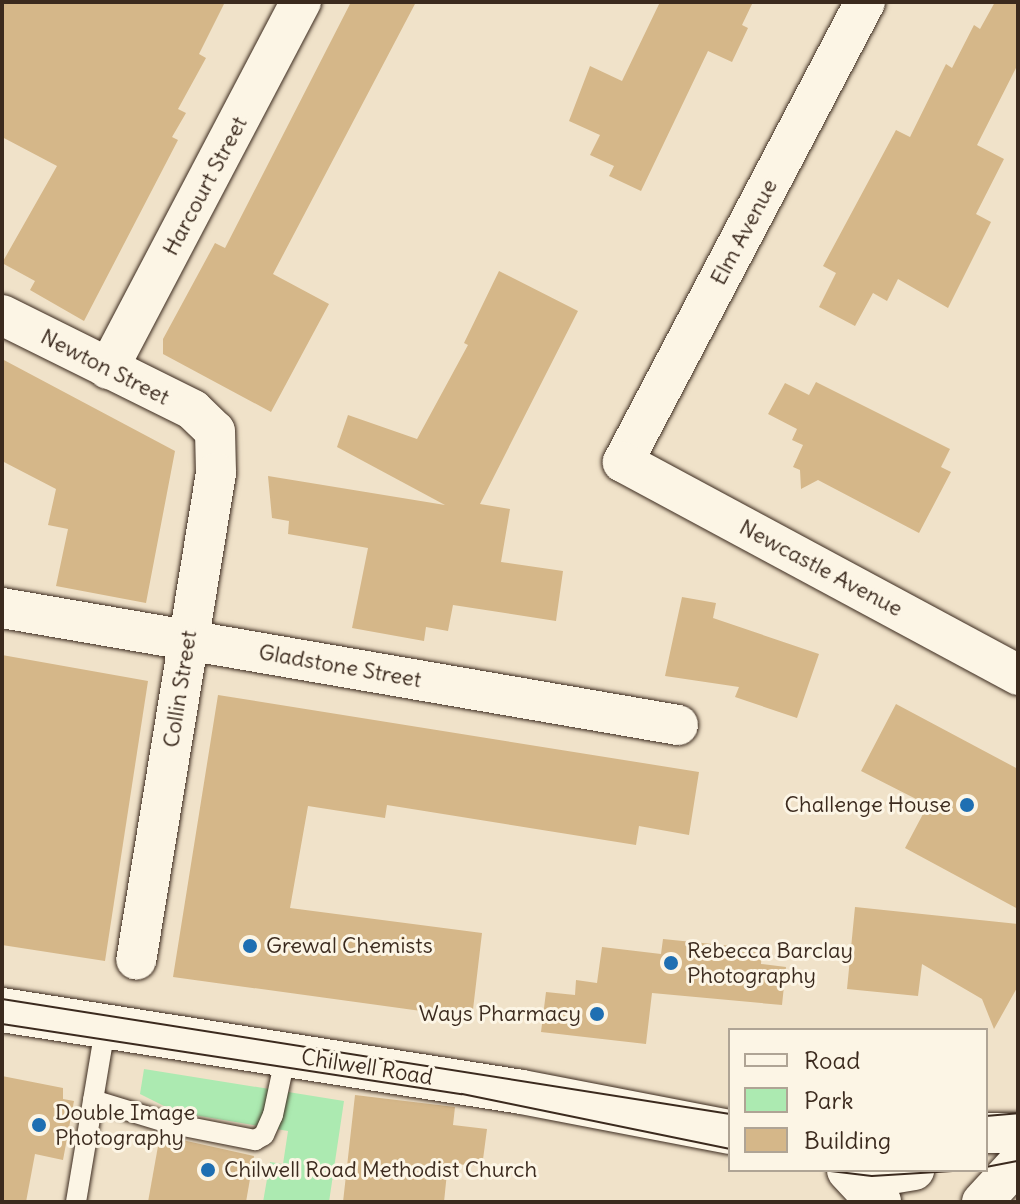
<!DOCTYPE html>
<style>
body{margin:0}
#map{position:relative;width:1020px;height:1204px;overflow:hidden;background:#f0e2c9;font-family:Delius,sans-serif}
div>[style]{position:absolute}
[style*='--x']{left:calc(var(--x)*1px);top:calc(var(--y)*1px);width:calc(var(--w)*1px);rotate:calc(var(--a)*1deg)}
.green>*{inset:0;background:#aceab1}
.building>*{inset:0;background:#d5b789}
.roads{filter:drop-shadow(0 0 2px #3b2a1e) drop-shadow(0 0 2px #3b2a1e)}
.service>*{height:20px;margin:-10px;padding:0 10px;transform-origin:10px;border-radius:10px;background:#fcf5e5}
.minor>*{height:40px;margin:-20px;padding:0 20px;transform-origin:20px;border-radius:20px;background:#fcf5e5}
.secondary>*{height:44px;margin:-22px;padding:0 22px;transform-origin:22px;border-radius:22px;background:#fcf5e5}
.tram>*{height:2px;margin:-1px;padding:0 1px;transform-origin:1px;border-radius:1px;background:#3b2a1e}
.dots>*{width:22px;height:22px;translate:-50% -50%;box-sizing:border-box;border:4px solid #fcf5e5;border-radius:50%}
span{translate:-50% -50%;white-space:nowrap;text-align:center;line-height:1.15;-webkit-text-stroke:6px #fcf5e5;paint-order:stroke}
.street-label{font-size:22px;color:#3b2a1e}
.poi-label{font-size:22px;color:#3b2a1e}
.right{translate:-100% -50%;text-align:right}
.left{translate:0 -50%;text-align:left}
.frame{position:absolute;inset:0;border:4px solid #3b2a1e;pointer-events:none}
.legend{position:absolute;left:728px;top:1028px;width:260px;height:144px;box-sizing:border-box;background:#fcf5e5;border:2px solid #afa495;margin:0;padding:10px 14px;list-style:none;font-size:24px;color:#3b2a1e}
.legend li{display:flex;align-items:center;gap:16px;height:40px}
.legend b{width:40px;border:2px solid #afa495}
</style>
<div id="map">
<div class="green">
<div style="clip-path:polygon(144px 1069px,344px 1101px,329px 1202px,263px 1202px,270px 1162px,283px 1164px,288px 1131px,176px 1112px,140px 1094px)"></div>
</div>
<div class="building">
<div style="clip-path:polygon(2px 2px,225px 2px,199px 54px,206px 58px,178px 109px,186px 113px,172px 137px,178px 140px,84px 321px,30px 290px,35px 281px,2px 263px,57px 166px,2px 137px)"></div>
<div style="clip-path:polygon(351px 2px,416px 2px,273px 274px,329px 304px,271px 412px,163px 354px,163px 339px,215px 243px,225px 248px)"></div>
<div style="clip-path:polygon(660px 2px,753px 2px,742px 25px,748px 28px,732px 62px,708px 51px,641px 191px,609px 176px,614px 166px,590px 155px,600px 135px,569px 121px,590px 66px,622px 81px)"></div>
<div style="clip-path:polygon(995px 2px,1018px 2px,1018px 64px,977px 145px,1004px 159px,976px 214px,991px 222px,948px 308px,898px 279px,887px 301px,873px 293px,855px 326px,819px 307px,836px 273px,823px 266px,896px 130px,910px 137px,946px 64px,952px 68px,974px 25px,980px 29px)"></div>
<div style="clip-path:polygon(499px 271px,578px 311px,480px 504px,510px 509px,501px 562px,563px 571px,556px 621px,453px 605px,448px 631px,426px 627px,424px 641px,352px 628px,368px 548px,288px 534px,289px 521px,272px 518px,268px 476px,445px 505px,337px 447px,348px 415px,417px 439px,468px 345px,464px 343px)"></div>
<div style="clip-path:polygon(2px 359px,175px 451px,146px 603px,56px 586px,68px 529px,48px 525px,56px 489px,2px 461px)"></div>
<div style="clip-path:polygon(816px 382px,950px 449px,941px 467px,951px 472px,919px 533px,818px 480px,801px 489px,800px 470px,793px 467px,803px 445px,792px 440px,797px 429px,768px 414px,785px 383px,809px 395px)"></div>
<div style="clip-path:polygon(682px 597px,716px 603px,713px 618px,819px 654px,797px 718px,735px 697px,739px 687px,665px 676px)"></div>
<div style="clip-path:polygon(2px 655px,148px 681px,105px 961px,2px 945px)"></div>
<div style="clip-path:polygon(218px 695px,699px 772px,689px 835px,639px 826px,636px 845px,387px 805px,385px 818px,308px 806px,290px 908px,482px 933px,472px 1018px,173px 977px)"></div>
<div style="clip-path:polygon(896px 704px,1018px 769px,1018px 909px,905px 848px,923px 814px,913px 809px,918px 800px,861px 771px)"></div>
<div style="clip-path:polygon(855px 907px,1018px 924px,1018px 986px,994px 1029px,982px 999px,922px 964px,918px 996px,847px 989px)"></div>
<div style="clip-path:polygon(663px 939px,762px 949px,761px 964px,786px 967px,782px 1005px,652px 993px,646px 1044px,541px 1032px,546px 992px,575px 995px,576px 980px,597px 983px,602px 947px,661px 954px)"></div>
<div style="clip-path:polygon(2px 1076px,63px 1088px,63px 1099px,74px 1101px,63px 1160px,35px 1154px,26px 1202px,2px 1202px)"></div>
<div style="clip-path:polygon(355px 1095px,455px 1107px,453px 1125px,487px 1129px,482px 1167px,448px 1163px,444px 1202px,343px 1202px)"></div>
<div style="clip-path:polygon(160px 1135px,254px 1156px,246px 1202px,148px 1202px)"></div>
</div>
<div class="roads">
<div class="service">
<div style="--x:93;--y:1100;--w:78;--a:17"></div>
<div style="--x:168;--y:1123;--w:89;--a:11.1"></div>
<div style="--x:255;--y:1140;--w:10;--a:-29"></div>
<div style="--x:264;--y:1135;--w:22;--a:-66"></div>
<div style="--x:273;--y:1115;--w:62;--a:-78"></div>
<div style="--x:76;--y:1202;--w:176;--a:-80.5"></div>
</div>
<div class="minor">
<div style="--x:865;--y:2;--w:520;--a:117.75"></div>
<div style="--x:623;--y:462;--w:449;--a:28.3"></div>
<div style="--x:2;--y:315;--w:213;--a:26.4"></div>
<div style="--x:193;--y:410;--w:30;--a:44"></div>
<div style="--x:215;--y:431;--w:42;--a:88.6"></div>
<div style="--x:216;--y:473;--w:493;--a:99.3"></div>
<div style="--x:108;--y:369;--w:415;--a:-62.3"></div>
<div style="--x:2;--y:608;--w:686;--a:9.82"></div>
<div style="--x:986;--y:1133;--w:32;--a:0"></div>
<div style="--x:861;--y:1179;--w:54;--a:-9.6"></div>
<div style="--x:982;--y:1202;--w:53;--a:-47.3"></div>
</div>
<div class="secondary">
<div style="--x:2;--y:1010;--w:526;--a:8.96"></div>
<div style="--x:522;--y:1092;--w:212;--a:10.9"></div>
<div style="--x:849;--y:1170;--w:44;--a:46.8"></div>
</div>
</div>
<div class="tram">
<div style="--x:2;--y:999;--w:737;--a:8.98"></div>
<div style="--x:2;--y:1024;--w:465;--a:8.7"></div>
<div style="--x:462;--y:1094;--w:274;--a:11.6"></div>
<div style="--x:986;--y:1116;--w:32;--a:-5"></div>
<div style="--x:986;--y:1167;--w:33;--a:-11"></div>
<div style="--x:822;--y:1170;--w:50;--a:6.8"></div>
<div style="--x:872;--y:1176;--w:97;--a:-3.5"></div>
</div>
<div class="dots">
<div style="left:967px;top:805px;background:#1f6fb2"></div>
<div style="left:250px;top:946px;background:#1f6fb2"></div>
<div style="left:671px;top:963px;background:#1f6fb2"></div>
<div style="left:597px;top:1014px;background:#1f6fb2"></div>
<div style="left:39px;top:1125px;background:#1f6fb2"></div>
<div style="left:208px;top:1170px;background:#1f6fb2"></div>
</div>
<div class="street-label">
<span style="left:205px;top:186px;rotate:-62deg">Harcourt Street</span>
<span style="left:744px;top:232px;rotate:-62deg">Elm Avenue</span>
<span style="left:105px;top:367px;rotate:27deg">Newton Street</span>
<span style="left:821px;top:568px;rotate:28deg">Newcastle Avenue</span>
<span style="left:340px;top:666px;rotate:10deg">Gladstone Street</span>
<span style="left:180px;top:689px;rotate:-81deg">Collin Street</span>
<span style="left:367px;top:1067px;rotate:9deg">Chilwell Road</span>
</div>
<div class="poi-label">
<span class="right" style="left:951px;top:805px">Challenge House</span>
<span class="left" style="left:266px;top:946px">Grewal Chemists</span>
<span class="left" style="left:687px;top:963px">Rebecca Barclay<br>Photography</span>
<span class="right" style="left:581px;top:1014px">Ways Pharmacy</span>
<span class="left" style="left:55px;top:1125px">Double Image<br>Photography</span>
<span class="left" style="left:224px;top:1170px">Chilwell Road Methodist Church</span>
</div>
<div class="frame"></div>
<ul class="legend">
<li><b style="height:10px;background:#fcf5e5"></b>Road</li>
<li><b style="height:22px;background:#aceab1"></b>Park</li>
<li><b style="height:22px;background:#d5b789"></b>Building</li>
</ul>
</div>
